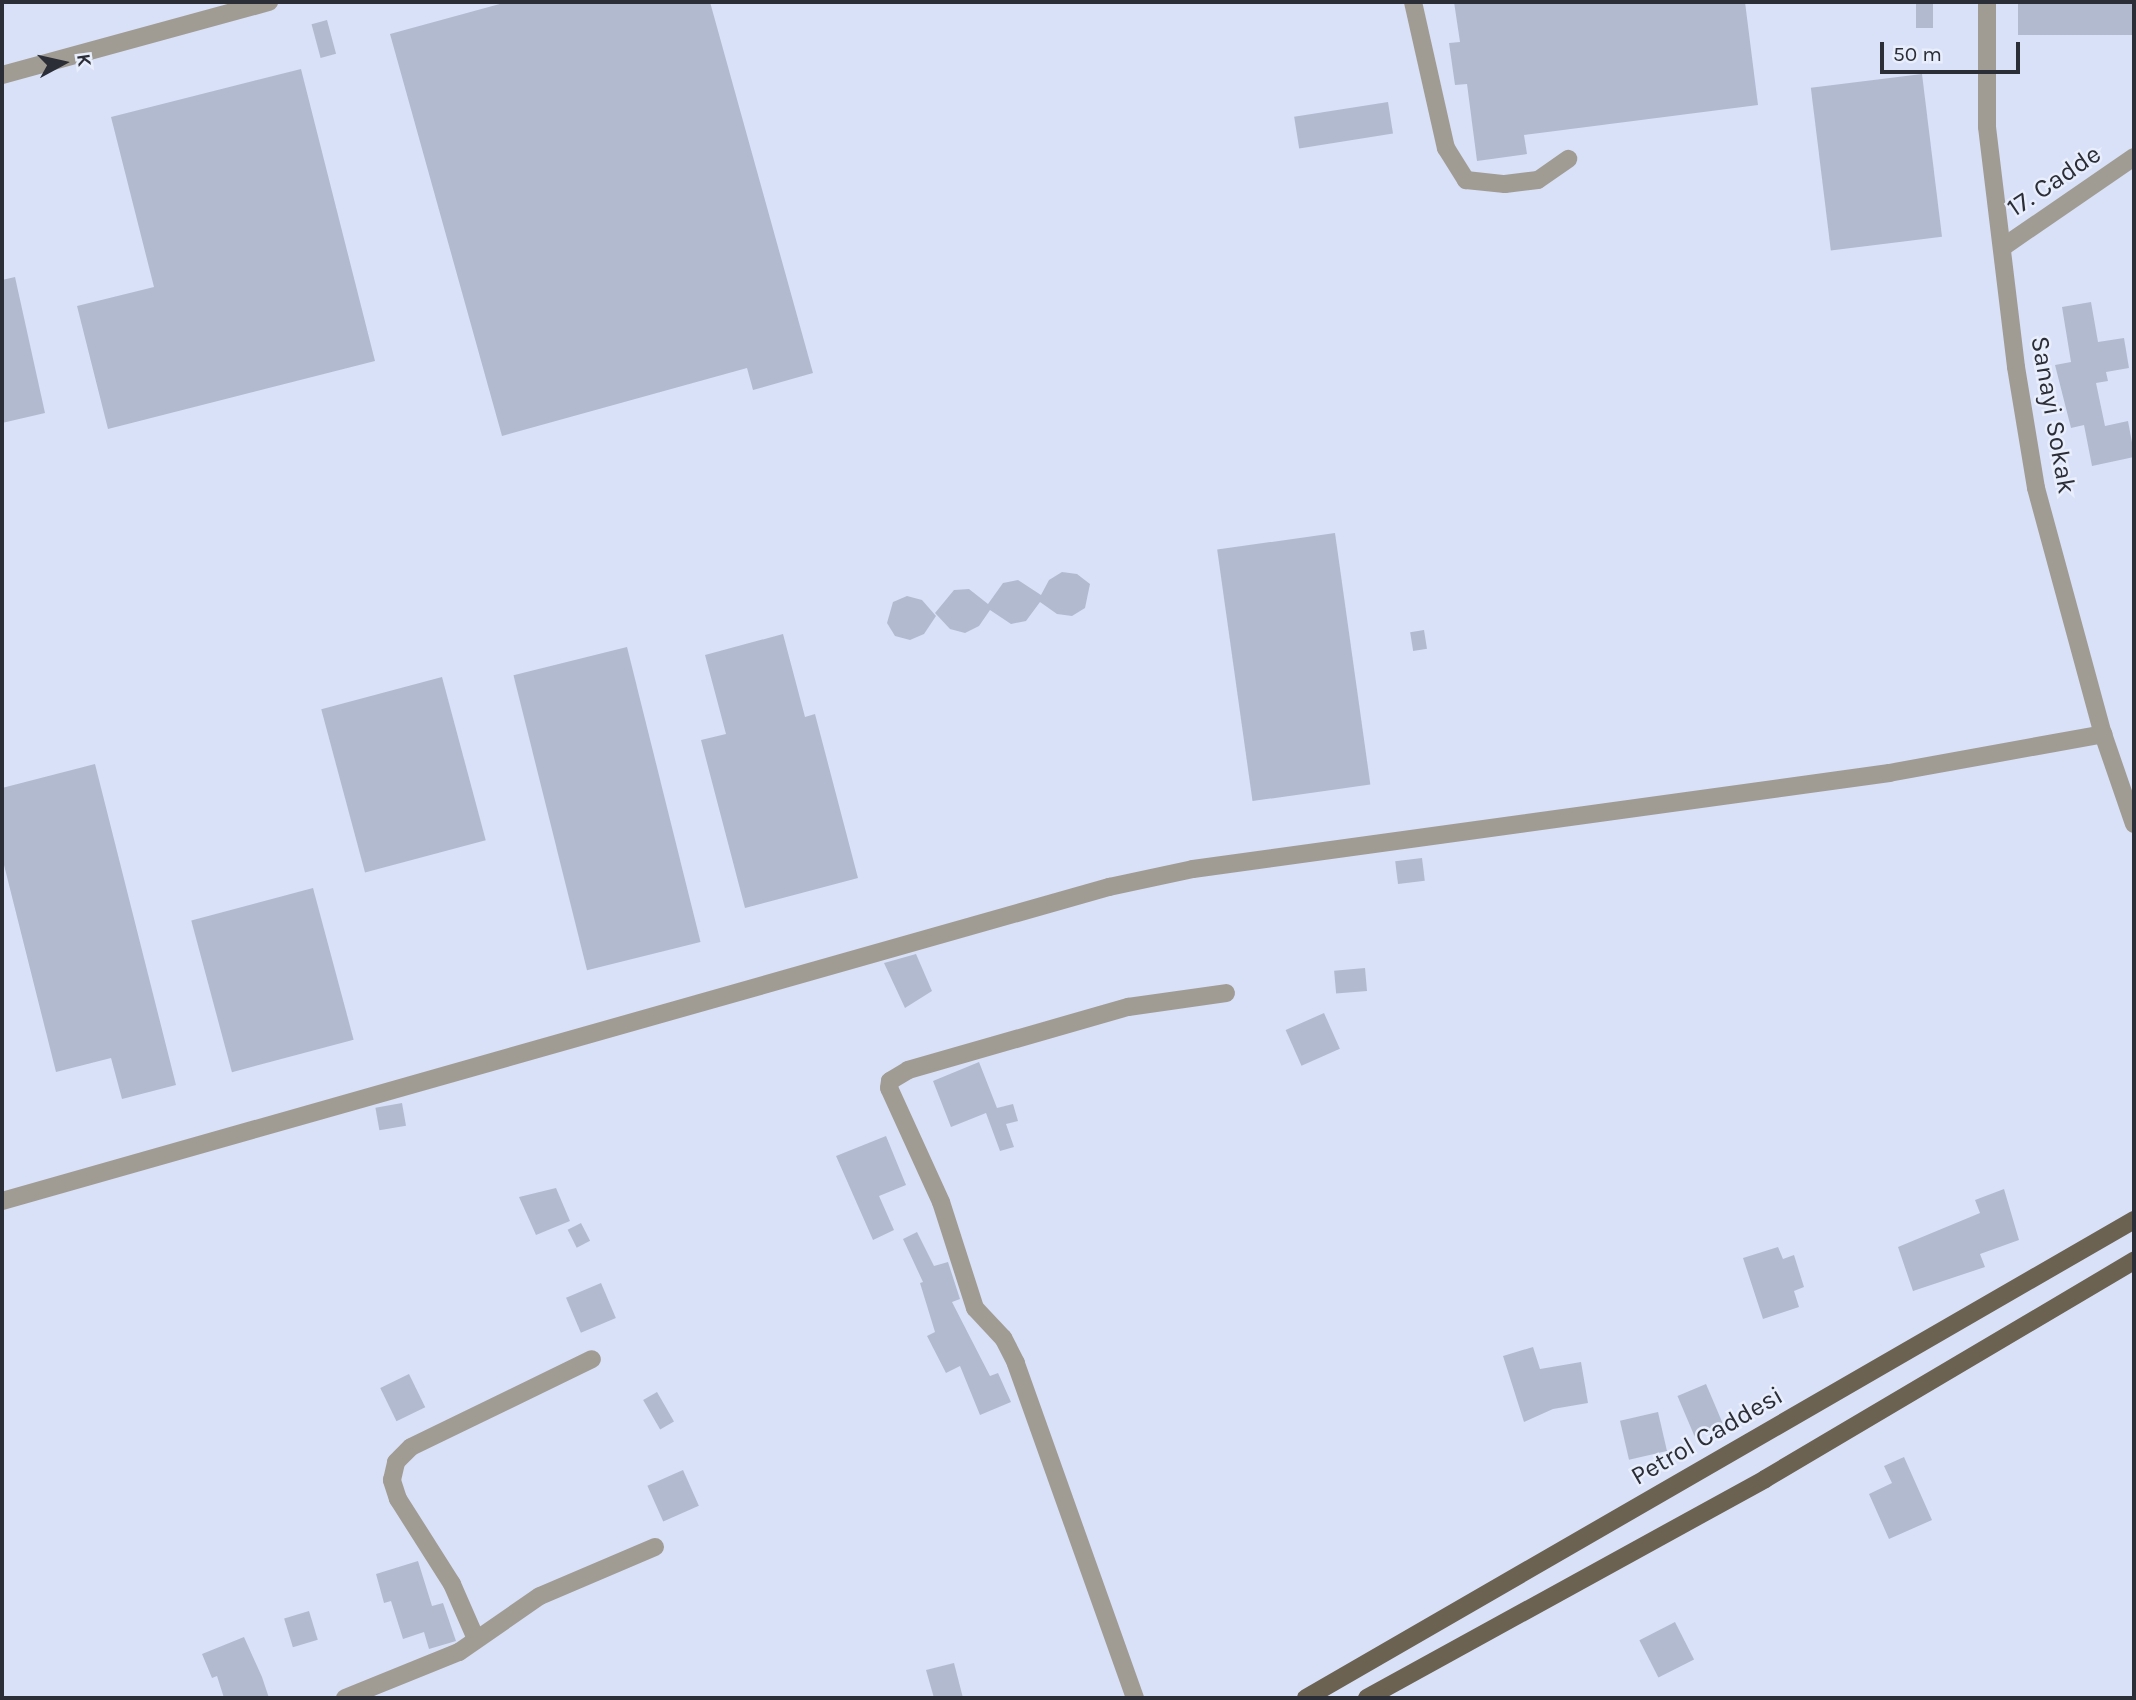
<!DOCTYPE html>
<style>
body{margin:0}
#map{position:relative;width:2136px;height:1700px;overflow:hidden;background:#d9e1f8;font-family:Karla,sans-serif}
div>[style]{position:absolute}
[style*='--x']{left:calc(var(--x)*1px);top:calc(var(--y)*1px);width:calc(var(--w)*1px);rotate:calc(var(--a)*1deg)}
.building>*{inset:0;background:#b2bad0;transform-origin:0 0}
.minor>*{height:18px;margin:-9px;padding:0 9px;transform-origin:9px;border-radius:9px;background:#a19c93}
.major>*{height:18px;margin:-9px;padding:0 9px;transform-origin:9px;border-radius:9px;background:#6c6252}
span{translate:-50% -50%;white-space:nowrap;text-align:center;line-height:1.15;-webkit-text-stroke:5px #e9eefc;paint-order:stroke}
.street-label{font-size:26px;color:#2b2e37}
.frame{position:absolute;inset:0;border:4px solid #2b2e37;pointer-events:none}
.north{position:absolute;left:28px;top:28px;width:70px;height:70px;-webkit-text-stroke:5px #e9eefc;paint-order:stroke;rotate:82deg;font-size:19px;font-weight:700;line-height:28px;text-align:center;color:#2b2e37}
.north::after{content:'';display:block;margin:auto;width:24px;height:32px;background:#2b2e37;clip-path:polygon(50% 0,100% 100%,50% 72%,0 100%)}
.scale{position:absolute;left:1880px;top:42px;width:140px;height:32px;box-sizing:border-box;border:4px solid #2b2e37;border-top:0;padding-left:9px;font-size:21px;line-height:24px;white-space:nowrap;color:#2b2e37;-webkit-text-stroke:5px #e9eefc;paint-order:stroke}
</style>
<div id="map">
<div class="building">
<div style="clip-path:polygon(507px 2px,710px 2px,813px 373px,753px 390px,747px 368px,502px 436px,390px 34px)"></div>
<div style="clip-path:polygon(1454px 2px,1745px 2px,1758px 105px,1524px 135px,1527px 154px,1477px 161px,1467px 84px,1455px 85px,1449px 43px,1460px 42px)"></div>
<div style="left:1916px;top:2px;width:17px;height:26px"></div>
<div style="left:2018px;top:2px;width:116px;height:33px"></div>
<div style="left:327px;top:20px;width:35px;height:16px;rotate:75deg"></div>
<div style="clip-path:polygon(301px 69px,375px 361px,108px 429px,77px 306px,154px 287px,111px 117px)"></div>
<div style="left:1922px;top:74px;width:164px;height:112px;rotate:83deg"></div>
<div style="left:1388px;top:102px;width:32px;height:95px;rotate:81deg"></div>
<div style="clip-path:polygon(15px 277px,45px 413px,2px 423px,2px 280px)"></div>
<div style="clip-path:polygon(2091px 302px,2098px 342px,2124px 338px,2129px 368px,2106px 372px,2108px 381px,2096px 383px,2105px 426px,2128px 421px,2134px 453px,2134px 457px,2092px 466px,2084px 425px,2071px 428px,2055px 365px,2071px 362px,2062px 307px)"></div>
<div style="left:1335px;top:533px;width:254px;height:119px;rotate:82deg"></div>
<div style="clip-path:polygon(1062px 572px,1077px 574px,1090px 584px,1085px 608px,1072px 616px,1057px 614px,1040px 602px,1026px 621px,1011px 624px,990px 610px,979px 626px,965px 633px,950px 629px,935px 613px,954px 590px,969px 589px,988px 604px,1003px 583px,1018px 580px,1041px 595px,1049px 580px)"></div>
<div style="clip-path:polygon(907px 596px,922px 600px,936px 616px,924px 634px,910px 640px,895px 636px,887px 623px,893px 602px)"></div>
<div style="left:1424px;top:630px;width:19px;height:14px;rotate:81deg"></div>
<div style="clip-path:polygon(783px 634px,805px 717px,815px 714px,858px 878px,745px 908px,701px 740px,726px 734px,705px 655px)"></div>
<div style="left:627px;top:647px;width:304px;height:117px;rotate:76deg"></div>
<div style="left:442px;top:677px;width:169px;height:125px;rotate:75deg"></div>
<div style="clip-path:polygon(95px 764px,176px 1085px,122px 1099px,111px 1058px,56px 1072px,2px 857px,2px 788px)"></div>
<div style="left:1422px;top:858px;width:23px;height:27px;rotate:83deg"></div>
<div style="left:313px;top:888px;width:157px;height:126px;rotate:75deg"></div>
<div style="clip-path:polygon(916px 954px,932px 991px,905px 1008px,884px 963px)"></div>
<div style="left:1365px;top:968px;width:23px;height:31px;rotate:85deg"></div>
<div style="left:1324px;top:1013px;width:39px;height:42px;rotate:66deg"></div>
<div style="clip-path:polygon(979px 1062px,997px 1108px,1013px 1104px,1018px 1121px,1006px 1124px,1014px 1147px,1000px 1151px,986px 1113px,951px 1127px,933px 1081px)"></div>
<div style="left:402px;top:1103px;width:23px;height:27px;rotate:80deg"></div>
<div style="clip-path:polygon(886px 1136px,906px 1185px,879px 1196px,894px 1230px,873px 1240px,836px 1156px)"></div>
<div style="clip-path:polygon(556px 1188px,570px 1221px,536px 1235px,519px 1197px)"></div>
<div style="clip-path:polygon(2004px 1189px,2019px 1240px,1980px 1254px,1985px 1267px,1913px 1291px,1898px 1247px,1980px 1213px,1975px 1200px)"></div>
<div style="left:581px;top:1223px;width:20px;height:15px;rotate:63deg"></div>
<div style="clip-path:polygon(917px 1232px,934px 1266px,948px 1262px,960px 1299px,952px 1302px,990px 1376px,998px 1373px,1011px 1402px,980px 1415px,960px 1366px,946px 1373px,927px 1336px,935px 1332px,920px 1283px,923px 1282px,903px 1239px)"></div>
<div style="clip-path:polygon(1778px 1247px,1783px 1259px,1794px 1255px,1804px 1287px,1794px 1291px,1799px 1307px,1763px 1319px,1743px 1258px)"></div>
<div style="left:601px;top:1283px;width:38px;height:38px;rotate:67deg"></div>
<div style="clip-path:polygon(1533px 1347px,1540px 1369px,1581px 1362px,1588px 1403px,1553px 1409px,1524px 1422px,1503px 1356px)"></div>
<div style="left:409px;top:1374px;width:37px;height:32px;rotate:64deg"></div>
<div style="left:1706px;top:1384px;width:44px;height:31px;rotate:67deg"></div>
<div style="left:657px;top:1392px;width:34px;height:16px;rotate:60deg"></div>
<div style="left:1658px;top:1412px;width:40px;height:39px;rotate:77deg"></div>
<div style="clip-path:polygon(1904px 1457px,1932px 1520px,1889px 1539px,1869px 1494px,1892px 1483px,1884px 1466px)"></div>
<div style="left:683px;top:1470px;width:39px;height:39px;rotate:66deg"></div>
<div style="clip-path:polygon(418px 1561px,432px 1606px,443px 1603px,456px 1641px,429px 1649px,424px 1632px,403px 1639px,391px 1601px,384px 1603px,376px 1574px)"></div>
<div style="left:309px;top:1611px;width:30px;height:26px;rotate:73deg"></div>
<div style="left:1675px;top:1622px;width:42px;height:40px;rotate:63deg"></div>
<div style="clip-path:polygon(244px 1637px,262px 1677px,269px 1698px,224px 1698px,217px 1676px,212px 1678px,202px 1654px)"></div>
<div style="clip-path:polygon(954px 1663px,963px 1698px,934px 1698px,926px 1670px)"></div>
</div>
<div class="minor">
<div style="--x:1413;--y:2;--w:150;--a:77.3"></div>
<div style="--x:1446;--y:148;--w:38;--a:58"></div>
<div style="--x:1466;--y:180;--w:39;--a:6"></div>
<div style="--x:1505;--y:184;--w:33;--a:-7"></div>
<div style="--x:1538;--y:180;--w:37;--a:-35"></div>
<div style="--x:1987;--y:2;--w:125;--a:90"></div>
<div style="--x:1987;--y:127;--w:242;--a:83.1"></div>
<div style="--x:2016;--y:367;--w:123;--a:80.6"></div>
<div style="--x:2036;--y:488;--w:255;--a:74.8"></div>
<div style="--x:2103;--y:734;--w:95;--a:71"></div>
<div style="--x:2;--y:75;--w:277;--a:-15.3"></div>
<div style="--x:2003;--y:247;--w:159;--a:-34.5"></div>
<div style="--x:2;--y:1201;--w:1151;--a:-15.84"></div>
<div style="--x:1109;--y:887;--w:86;--a:-12.1"></div>
<div style="--x:1193;--y:869;--w:703;--a:-7.85"></div>
<div style="--x:1889;--y:773;--w:218;--a:-10.3"></div>
<div style="--x:476;--y:1639;--w:60;--a:-113.6"></div>
<div style="--x:452;--y:1584;--w:101;--a:-122.4"></div>
<div style="--x:398;--y:1499;--w:20;--a:-108"></div>
<div style="--x:392;--y:1480;--w:18;--a:-77"></div>
<div style="--x:396;--y:1462;--w:21;--a:-45"></div>
<div style="--x:411;--y:1447;--w:201;--a:-25.9"></div>
<div style="--x:345;--y:1698;--w:123;--a:-22"></div>
<div style="--x:459;--y:1652;--w:98;--a:-34.7"></div>
<div style="--x:540;--y:1596;--w:125;--a:-23.1"></div>
<div style="--x:1135;--y:1698;--w:356;--a:-109.6"></div>
<div style="--x:1016;--y:1363;--w:28;--a:-117"></div>
<div style="--x:1003;--y:1338;--w:41;--a:-133"></div>
<div style="--x:975;--y:1308;--w:111;--a:-107.8"></div>
<div style="--x:941;--y:1202;--w:125;--a:-114.5"></div>
<div style="--x:889;--y:1088;--w:7;--a:-82"></div>
<div style="--x:890;--y:1081;--w:21;--a:-31"></div>
<div style="--x:908;--y:1070;--w:229;--a:-16"></div>
<div style="--x:1128;--y:1007;--w:99;--a:-8.1"></div>
</div>
<div class="major">
<div style="--x:1306;--y:1698;--w:956;--a:-30"></div>
<div style="--x:1367;--y:1698;--w:454;--a:-28.8"></div>
<div style="--x:1765;--y:1479;--w:429;--a:-30.6"></div>
</div>
<div class="street-label">
<span style="left:2054px;top:181px;rotate:-34deg">17. Cadde</span>
<span style="left:2053px;top:415px;rotate:80deg">Sanayi Sokak</span>
<span style="left:1707px;top:1436px;rotate:-30deg">Petrol Caddesi</span>
</div>
<div class="frame"></div>
<div class="north">K</div>
<div class="scale">50 m</div>
</div>
